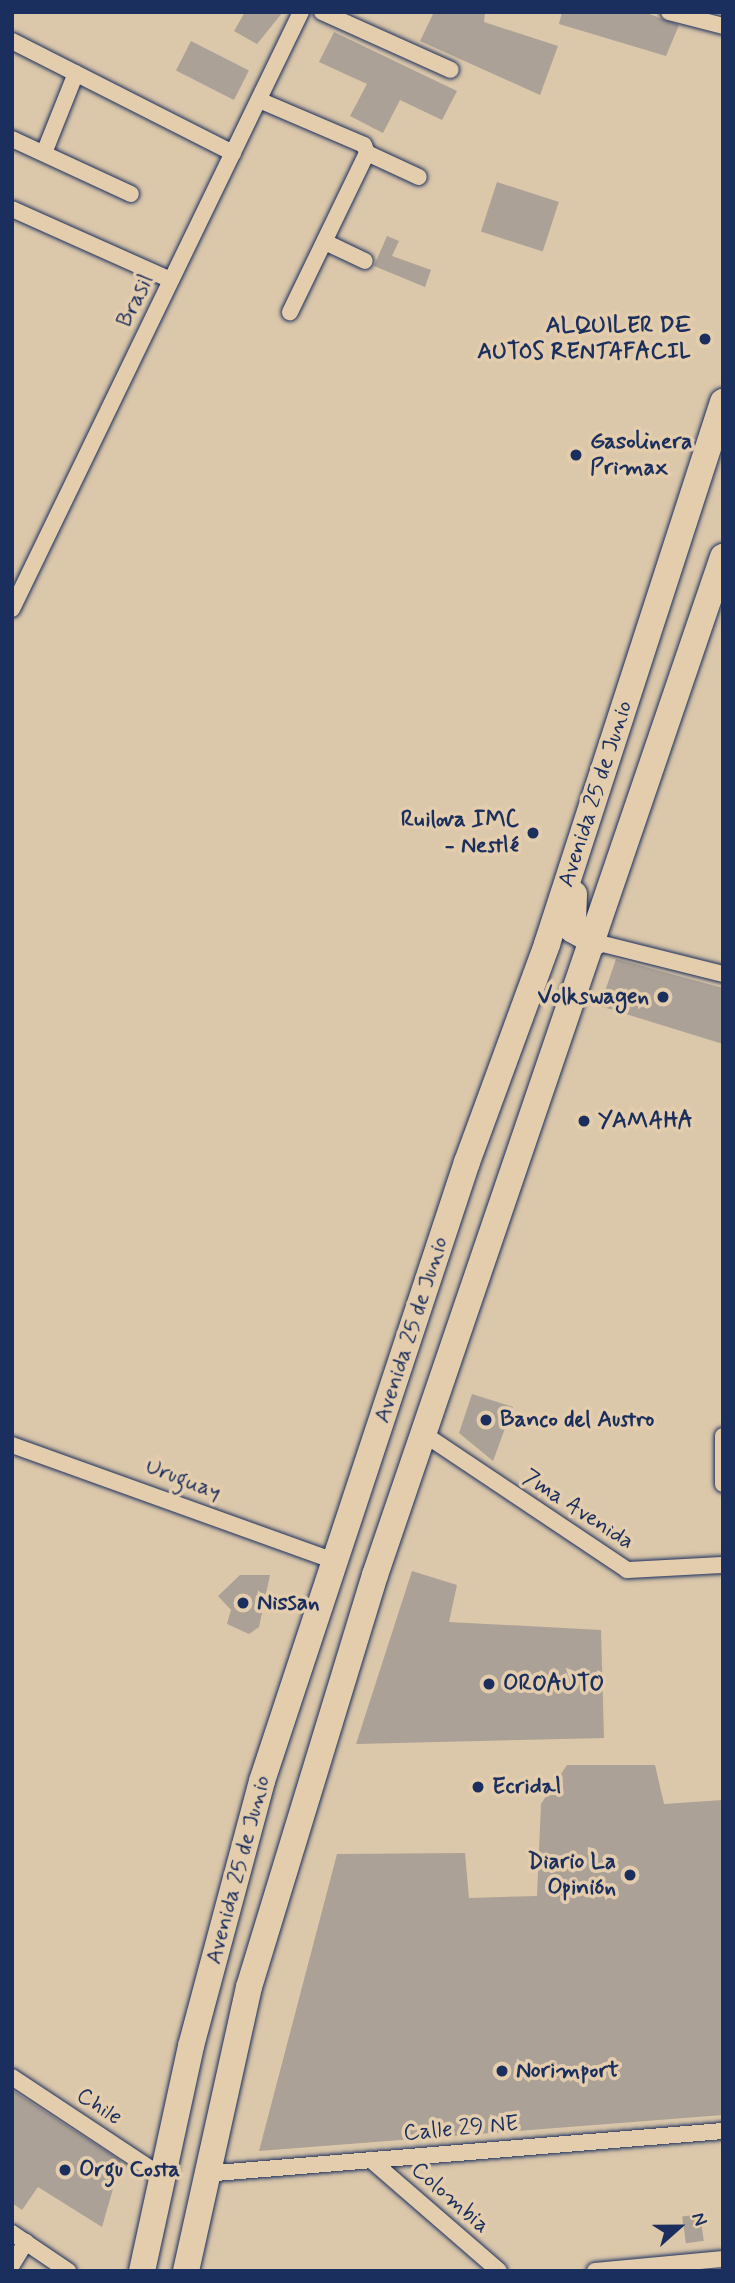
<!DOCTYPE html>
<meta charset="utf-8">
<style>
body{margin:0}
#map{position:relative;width:735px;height:2283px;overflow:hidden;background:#dbc7aa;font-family:Mynerve,sans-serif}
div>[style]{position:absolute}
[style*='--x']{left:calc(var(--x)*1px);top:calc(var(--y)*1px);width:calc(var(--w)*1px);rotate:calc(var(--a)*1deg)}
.building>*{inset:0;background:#aca196;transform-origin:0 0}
.roads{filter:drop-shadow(0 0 2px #1b2f5e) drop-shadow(0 0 2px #1b2f5e)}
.street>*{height:16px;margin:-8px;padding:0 8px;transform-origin:8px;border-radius:8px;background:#e3cdad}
.primary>*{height:26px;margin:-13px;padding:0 13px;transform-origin:13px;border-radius:13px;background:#e3cdad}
.dots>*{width:19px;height:19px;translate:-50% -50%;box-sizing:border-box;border:4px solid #e3cdad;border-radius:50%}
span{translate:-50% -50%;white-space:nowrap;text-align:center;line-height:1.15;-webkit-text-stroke:7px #e3cdad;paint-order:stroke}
.street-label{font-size:23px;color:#1b2f5e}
.poi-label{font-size:23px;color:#1b2f5e;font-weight:700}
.right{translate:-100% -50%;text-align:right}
.left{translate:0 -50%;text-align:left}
.frame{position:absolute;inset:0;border:14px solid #1b2f5e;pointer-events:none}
.north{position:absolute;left:644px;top:2192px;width:70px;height:70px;-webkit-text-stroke:5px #e3cdad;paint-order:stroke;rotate:69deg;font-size:19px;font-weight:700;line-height:28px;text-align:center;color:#1b2f5e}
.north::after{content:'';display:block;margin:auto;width:24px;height:32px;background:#1b2f5e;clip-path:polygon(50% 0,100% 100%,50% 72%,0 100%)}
</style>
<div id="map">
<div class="building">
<div style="clip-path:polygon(245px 12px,283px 12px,257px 44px,234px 31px)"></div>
<div style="clip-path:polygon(434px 12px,485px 12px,484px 22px,558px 46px,540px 95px,420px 41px)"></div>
<div style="clip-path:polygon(562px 12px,644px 12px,679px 25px,666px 56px,559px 24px)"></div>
<div style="clip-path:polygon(334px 32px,457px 91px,442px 120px,400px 100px,383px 133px,350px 116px,367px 84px,319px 62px)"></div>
<div style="left:191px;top:41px;width:65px;height:33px;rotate:27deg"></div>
<div style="left:497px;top:182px;width:65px;height:52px;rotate:18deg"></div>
<div style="clip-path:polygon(387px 236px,399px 241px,392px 256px,431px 270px,425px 287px,374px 266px)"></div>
<div style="clip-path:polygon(616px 959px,723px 988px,723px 1044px,600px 1006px)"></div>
<div style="clip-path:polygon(472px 1394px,513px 1407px,493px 1461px,459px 1433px)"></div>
<div style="clip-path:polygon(412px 1571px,457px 1585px,449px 1622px,601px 1630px,604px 1738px,356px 1744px)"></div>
<div style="clip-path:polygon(240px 1575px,270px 1575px,259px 1627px,249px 1634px,227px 1624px,231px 1610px,218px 1596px)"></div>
<div style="clip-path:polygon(567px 1765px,655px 1765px,664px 1804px,723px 1800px,723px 2115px,259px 2151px,337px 1854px,465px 1853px,469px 1898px,537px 1896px,541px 1804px)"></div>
<div style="clip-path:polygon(12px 2090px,121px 2161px,102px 2227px,38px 2187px,22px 2210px,12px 2203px)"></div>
<div style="left:700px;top:2214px;width:27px;height:18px;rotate:82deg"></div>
</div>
<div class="roads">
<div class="street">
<div style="--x:322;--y:12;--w:141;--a:24.2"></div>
<div style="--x:669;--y:12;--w:56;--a:14.5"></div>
<div style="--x:12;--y:41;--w:248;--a:26.9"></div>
<div style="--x:259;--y:100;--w:114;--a:23.2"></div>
<div style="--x:364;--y:145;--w:9;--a:69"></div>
<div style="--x:367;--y:153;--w:177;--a:115.8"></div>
<div style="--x:12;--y:139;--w:131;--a:24.8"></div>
<div style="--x:44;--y:153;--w:86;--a:-68.2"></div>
<div style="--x:367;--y:153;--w:57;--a:24.8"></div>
<div style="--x:12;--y:209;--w:174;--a:24.1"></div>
<div style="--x:325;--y:242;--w:44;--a:25.4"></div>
<div style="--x:12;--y:609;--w:663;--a:-64.17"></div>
<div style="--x:595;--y:942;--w:132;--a:14"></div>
<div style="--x:424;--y:1434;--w:244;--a:33.8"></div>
<div style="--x:627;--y:1570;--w:96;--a:-3"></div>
<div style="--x:723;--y:1436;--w:48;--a:90"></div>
<div style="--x:12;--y:1445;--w:345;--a:19.8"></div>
<div style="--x:12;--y:2077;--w:178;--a:33.5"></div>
<div style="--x:371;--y:2160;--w:169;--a:40.9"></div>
<div style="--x:204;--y:2174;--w:521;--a:-4.74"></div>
<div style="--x:12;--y:2233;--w:68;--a:34.2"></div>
<div style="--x:12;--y:2265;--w:27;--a:-59"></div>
<div style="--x:595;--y:2271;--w:129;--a:-5.4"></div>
</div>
<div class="primary">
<div style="--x:574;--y:894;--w:36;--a:92"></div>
<div style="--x:573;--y:930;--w:25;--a:29"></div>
<div style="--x:142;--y:2271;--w:230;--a:-77.7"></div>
<div style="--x:191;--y:2046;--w:274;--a:-75"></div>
<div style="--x:262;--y:1781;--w:652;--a:-71.68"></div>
<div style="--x:467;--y:1162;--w:232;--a:-69.8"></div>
<div style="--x:547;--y:944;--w:570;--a:-72.01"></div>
<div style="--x:186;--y:2271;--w:291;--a:-77.5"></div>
<div style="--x:249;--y:1987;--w:431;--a:-73"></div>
<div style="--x:375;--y:1575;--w:1076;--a:-71.13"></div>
</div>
</div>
<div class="dots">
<div style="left:705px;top:339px;background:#1b2f5e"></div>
<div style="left:576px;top:455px;background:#1b2f5e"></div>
<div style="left:533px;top:833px;background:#1b2f5e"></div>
<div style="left:663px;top:997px;background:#1b2f5e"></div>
<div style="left:584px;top:1121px;background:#1b2f5e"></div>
<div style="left:486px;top:1420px;background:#1b2f5e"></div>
<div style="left:243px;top:1603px;background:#1b2f5e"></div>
<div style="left:489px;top:1684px;background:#1b2f5e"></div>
<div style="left:478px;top:1787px;background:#1b2f5e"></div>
<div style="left:630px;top:1875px;background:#1b2f5e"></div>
<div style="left:502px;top:2071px;background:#1b2f5e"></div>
<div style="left:65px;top:2170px;background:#1b2f5e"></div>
</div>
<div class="street-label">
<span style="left:136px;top:301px;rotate:-64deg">Brasil</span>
<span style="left:596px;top:794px;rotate:-72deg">Avenida 25 de Junio</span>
<span style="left:412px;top:1330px;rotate:-72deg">Avenida 25 de Junio</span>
<span style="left:183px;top:1480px;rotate:21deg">Uruguay</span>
<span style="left:578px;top:1510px;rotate:33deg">7ma Avenida</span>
<span style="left:239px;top:1870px;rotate:-75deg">Avenida 25 de Junio</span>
<span style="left:99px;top:2107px;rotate:33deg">Chile</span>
<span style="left:461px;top:2129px;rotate:-5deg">Calle 29 NE</span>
<span style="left:450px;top:2198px;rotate:41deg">Colombia</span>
</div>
<div class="poi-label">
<span class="right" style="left:691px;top:339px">ALQUILER DE<br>AUTOS RENTAFACIL</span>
<span class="left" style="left:590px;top:455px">Gasolinera<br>Primax</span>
<span class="right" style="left:519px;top:833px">Ruilova IMC<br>- Nestlé</span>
<span class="right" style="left:649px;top:997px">Volkswagen</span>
<span class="left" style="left:598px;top:1121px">YAMAHA</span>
<span class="left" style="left:500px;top:1420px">Banco del Austro</span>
<span class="left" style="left:257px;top:1603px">Nissan</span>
<span class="left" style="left:503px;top:1684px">OROAUTO</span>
<span class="left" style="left:492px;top:1787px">Ecridal</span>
<span class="right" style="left:616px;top:1875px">Diario La<br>Opinión</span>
<span class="left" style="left:516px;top:2071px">Norimport</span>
<span class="left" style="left:79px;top:2170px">Orgu Costa</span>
</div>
<div class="frame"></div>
<div class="north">N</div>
</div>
